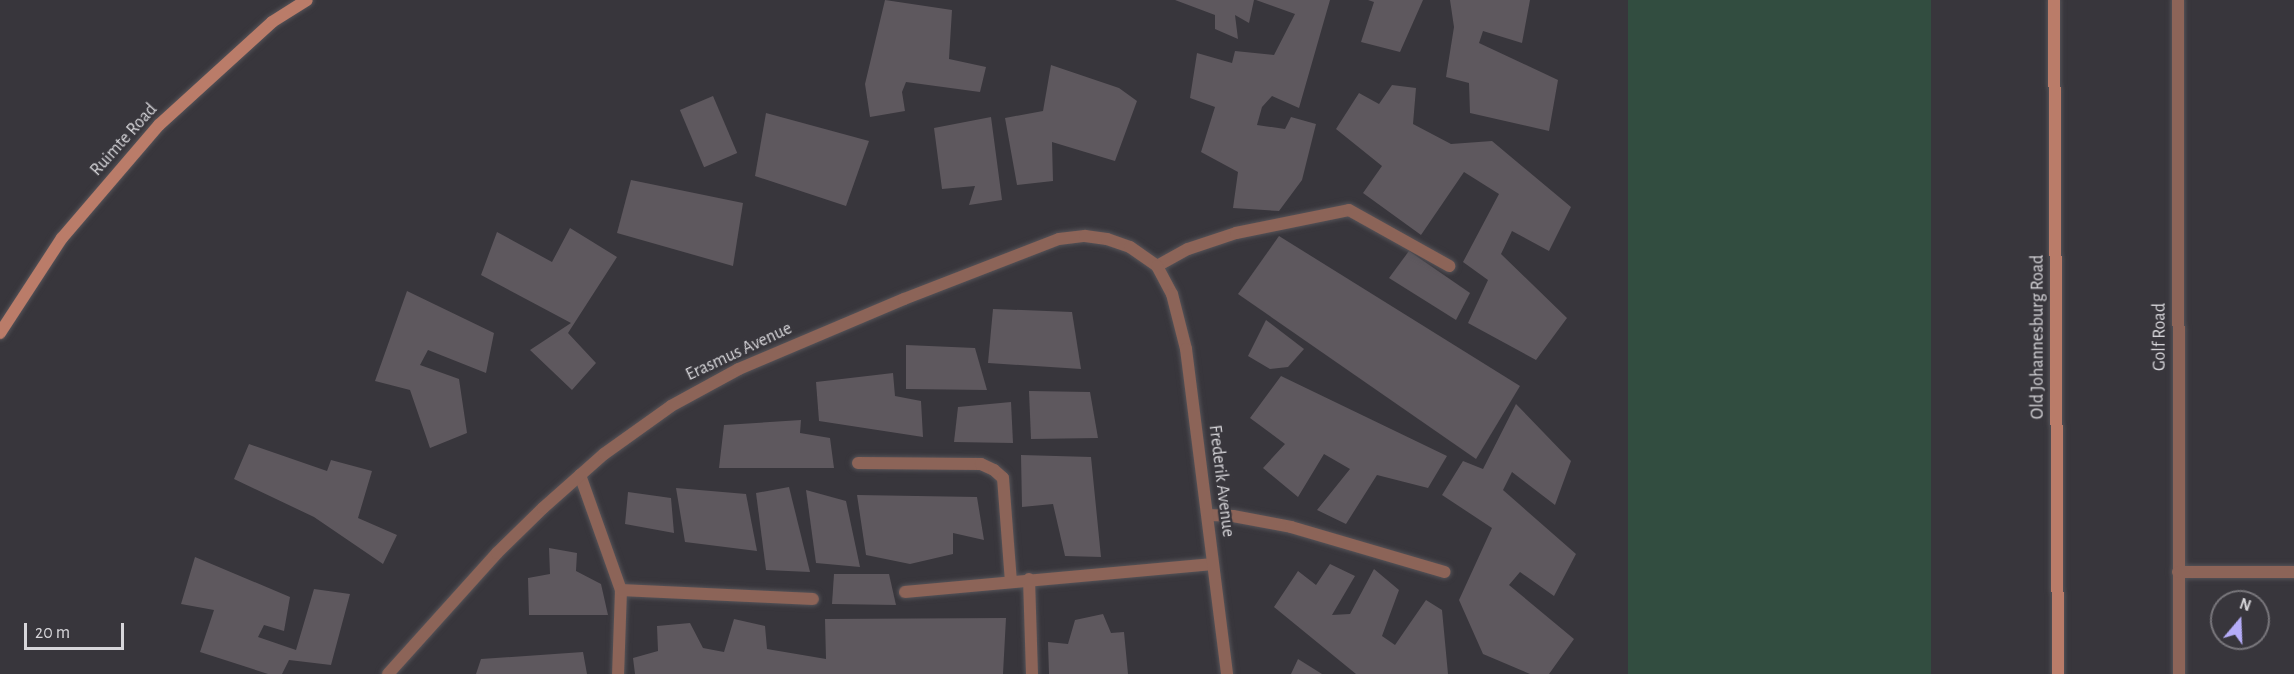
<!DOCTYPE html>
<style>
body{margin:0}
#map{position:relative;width:2294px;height:674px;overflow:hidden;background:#38363c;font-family:"Alegreya Sans",sans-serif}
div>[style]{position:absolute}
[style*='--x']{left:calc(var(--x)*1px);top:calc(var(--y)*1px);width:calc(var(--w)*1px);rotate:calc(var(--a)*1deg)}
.green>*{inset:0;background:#324d40;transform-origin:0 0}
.building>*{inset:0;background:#5e585e;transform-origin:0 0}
.roads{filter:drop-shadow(0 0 2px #555358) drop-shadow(0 0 2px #555358)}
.street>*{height:12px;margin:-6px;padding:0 6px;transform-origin:6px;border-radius:6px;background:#8c6458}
.secondary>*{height:12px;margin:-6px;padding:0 6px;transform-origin:6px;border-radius:6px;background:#ba7c69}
span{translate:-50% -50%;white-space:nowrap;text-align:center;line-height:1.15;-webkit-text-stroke:4.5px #38363c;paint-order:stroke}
.street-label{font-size:18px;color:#d7d6da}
.north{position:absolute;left:2210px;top:590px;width:60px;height:60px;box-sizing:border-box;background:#38363c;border:2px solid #78767b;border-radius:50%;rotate:19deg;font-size:16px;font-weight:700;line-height:24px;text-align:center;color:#d7d6da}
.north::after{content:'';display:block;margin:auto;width:21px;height:27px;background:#b5acf8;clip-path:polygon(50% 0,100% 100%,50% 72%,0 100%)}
.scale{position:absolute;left:24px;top:623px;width:100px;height:27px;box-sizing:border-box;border:3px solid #d7d6da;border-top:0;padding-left:8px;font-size:18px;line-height:21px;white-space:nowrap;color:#d7d6da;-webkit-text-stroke:4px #38363c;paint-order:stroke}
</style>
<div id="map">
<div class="green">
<div style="left:1628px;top:0;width:303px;height:674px"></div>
</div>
<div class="building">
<div style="clip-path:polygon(885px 0,952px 10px,949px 59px,986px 67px,980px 92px,906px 82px,902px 92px,905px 111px,870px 117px,865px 84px)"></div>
<div style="clip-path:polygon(1175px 0,1254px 0,1249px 23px,1235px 15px,1238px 39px,1215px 29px,1215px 15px)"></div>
<div style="clip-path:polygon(1256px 0,1330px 0,1299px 108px,1272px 96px,1262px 107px,1257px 125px,1285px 129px,1291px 117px,1316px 124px,1302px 180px,1279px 211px,1233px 208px,1238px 172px,1201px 152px,1215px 107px,1190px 98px,1197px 53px,1232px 63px,1235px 51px,1274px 55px,1295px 14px)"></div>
<div style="clip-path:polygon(1368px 0,1423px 0,1400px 52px,1361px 42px,1374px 2px)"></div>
<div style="clip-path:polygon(1450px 0,1530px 0,1522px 43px,1483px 31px,1479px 43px,1558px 80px,1549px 131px,1470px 113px,1469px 83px,1446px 77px,1454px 27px)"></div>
<div style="clip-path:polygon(1051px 65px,1119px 88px,1137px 101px,1115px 161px,1052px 142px,1053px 181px,1017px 185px,1005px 118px,1043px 111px)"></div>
<div style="clip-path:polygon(1392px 85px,1416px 88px,1413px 124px,1451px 144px,1492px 141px,1571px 207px,1549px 251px,1512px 231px,1501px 254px,1567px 318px,1536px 360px,1468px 323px,1488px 280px,1463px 262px,1499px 194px,1464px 172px,1421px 235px,1363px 193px,1382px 166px,1336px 129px,1359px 93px,1379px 104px)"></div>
<div style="left:713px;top:96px;width:62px;height:36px;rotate:67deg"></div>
<div style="clip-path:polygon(766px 113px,869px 141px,846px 206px,755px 176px)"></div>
<div style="clip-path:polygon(991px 117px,1002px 200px,969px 205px,975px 186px,942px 189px,934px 128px)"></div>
<div style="clip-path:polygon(631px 180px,743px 203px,733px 266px,617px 233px)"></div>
<div style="clip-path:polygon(570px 228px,617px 257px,568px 333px,596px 363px,572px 390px,530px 350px,571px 323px,481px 275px,497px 232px,552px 262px)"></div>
<div style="clip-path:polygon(1279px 236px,1520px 386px,1476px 459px,1238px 294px)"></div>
<div style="clip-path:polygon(1409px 251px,1470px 293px,1456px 320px,1389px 278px)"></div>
<div style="clip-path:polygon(407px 291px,494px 333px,486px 373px,428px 350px,420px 365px,459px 379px,467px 433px,430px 448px,410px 390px,375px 381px)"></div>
<div style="clip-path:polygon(993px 309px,1072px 312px,1081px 369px,988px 363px)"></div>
<div style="clip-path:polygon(1266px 320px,1304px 349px,1288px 367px,1270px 369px,1248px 356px)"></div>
<div style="clip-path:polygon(906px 345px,975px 348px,987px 390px,906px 389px)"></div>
<div style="clip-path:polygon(893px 373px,895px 396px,921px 401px,923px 437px,819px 421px,816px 382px)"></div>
<div style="clip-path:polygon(1281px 376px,1447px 456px,1428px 488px,1377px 475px,1346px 524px,1317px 510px,1350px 469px,1324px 454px,1298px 497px,1263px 468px,1285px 444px,1250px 418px)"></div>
<div style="clip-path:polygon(1029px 391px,1090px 392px,1098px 438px,1031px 439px)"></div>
<div style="clip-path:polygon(1011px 402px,1013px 443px,954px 442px,958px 407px)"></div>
<div style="clip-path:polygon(1516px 404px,1571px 461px,1555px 505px,1512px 472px,1503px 490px,1576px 554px,1554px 596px,1520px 572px,1509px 585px,1574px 639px,1549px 674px,1530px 674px,1483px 654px,1459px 600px,1492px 528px,1442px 495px,1463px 461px,1483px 469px)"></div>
<div style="clip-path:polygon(801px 420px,800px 433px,830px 438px,834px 468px,719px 468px,724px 425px)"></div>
<div style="clip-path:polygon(249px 444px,327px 471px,331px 460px,372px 471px,358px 518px,397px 535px,383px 564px,314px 517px,234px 479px)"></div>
<div style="clip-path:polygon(1021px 455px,1091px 457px,1101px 557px,1065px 556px,1053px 504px,1022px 507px)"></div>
<div style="clip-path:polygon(789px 487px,810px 572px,766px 570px,756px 493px)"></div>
<div style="clip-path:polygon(676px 488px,746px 494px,757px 551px,685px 542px)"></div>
<div style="clip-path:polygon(806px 490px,846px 501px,860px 567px,816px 563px)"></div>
<div style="clip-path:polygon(628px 492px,671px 498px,674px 533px,625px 524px)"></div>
<div style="clip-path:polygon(857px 495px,977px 497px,984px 540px,953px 533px,953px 554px,910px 564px,866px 555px)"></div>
<div style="clip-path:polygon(549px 548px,577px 553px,576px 571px,601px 584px,608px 615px,529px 615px,528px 578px,550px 574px)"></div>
<div style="clip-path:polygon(195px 557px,290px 597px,284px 631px,264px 625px,258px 637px,296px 650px,314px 589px,350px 594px,331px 665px,289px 660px,282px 674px,268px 674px,200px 652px,214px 610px,181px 604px)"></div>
<div style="clip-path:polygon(1330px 564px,1355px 576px,1332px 615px,1350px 614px,1374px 569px,1399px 590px,1382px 636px,1395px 645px,1426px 600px,1442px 610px,1448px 674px,1356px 674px,1274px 607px,1298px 571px,1316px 585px)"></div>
<div style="clip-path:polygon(834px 574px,889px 574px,896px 605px,832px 604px)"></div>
<div style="clip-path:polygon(1103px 614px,1111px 633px,1124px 632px,1128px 674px,1049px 674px,1048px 642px,1068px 644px,1075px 620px)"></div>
<div style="clip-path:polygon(1006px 618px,1003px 674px,635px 674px,633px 658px,658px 651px,657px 626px,690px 623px,703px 648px,724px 652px,734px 619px,765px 626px,767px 649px,826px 659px,825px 619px)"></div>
<div style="clip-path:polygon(583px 652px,587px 674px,476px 674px,481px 659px)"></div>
<div style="clip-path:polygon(1298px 659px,1322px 674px,1291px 674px)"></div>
</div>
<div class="roads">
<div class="street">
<div style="--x:2178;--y:0;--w:674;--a:89.91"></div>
<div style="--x:1157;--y:266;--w:35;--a:-29"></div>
<div style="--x:1188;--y:249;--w:51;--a:-18.4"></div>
<div style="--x:1236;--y:233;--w:115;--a:-11.5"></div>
<div style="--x:1349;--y:210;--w:115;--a:29.2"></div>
<div style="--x:858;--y:463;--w:123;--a:0.5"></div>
<div style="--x:981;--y:464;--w:14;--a:25"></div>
<div style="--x:994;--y:470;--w:12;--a:42"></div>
<div style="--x:1003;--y:478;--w:104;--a:85.6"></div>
<div style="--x:580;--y:475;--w:122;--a:70.4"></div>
<div style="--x:621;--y:590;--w:84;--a:92"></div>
<div style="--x:1208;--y:515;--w:25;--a:2"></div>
<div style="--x:1233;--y:516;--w:59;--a:10.7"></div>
<div style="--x:1291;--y:527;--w:160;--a:16.3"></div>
<div style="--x:2178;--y:572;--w:116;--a:0"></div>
<div style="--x:1029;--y:579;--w:95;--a:88.2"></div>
<div style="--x:621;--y:590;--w:192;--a:2.7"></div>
<div style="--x:905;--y:592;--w:309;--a:-5.2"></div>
<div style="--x:388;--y:674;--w:163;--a:-48"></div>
<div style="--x:497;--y:553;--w:64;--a:-44.4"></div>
<div style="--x:543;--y:508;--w:81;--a:-41.5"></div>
<div style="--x:604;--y:454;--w:82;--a:-35.6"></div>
<div style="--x:671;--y:406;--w:77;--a:-28.6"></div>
<div style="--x:739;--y:369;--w:179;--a:-23"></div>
<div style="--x:904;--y:299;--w:166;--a:-21.2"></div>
<div style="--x:1059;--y:239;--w:26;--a:-7"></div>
<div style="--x:1085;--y:236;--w:22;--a:8"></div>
<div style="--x:1107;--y:239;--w:24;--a:19"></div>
<div style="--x:1130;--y:247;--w:33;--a:35"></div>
<div style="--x:1157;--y:266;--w:32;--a:62"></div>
<div style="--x:1172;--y:294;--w:57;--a:75.7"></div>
<div style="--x:1186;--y:349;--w:328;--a:82.8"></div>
</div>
<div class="secondary">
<div style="--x:2054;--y:0;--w:674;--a:89.66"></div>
<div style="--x:0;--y:333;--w:113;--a:-56.9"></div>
<div style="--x:62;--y:238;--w:149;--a:-49.4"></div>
<div style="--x:159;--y:125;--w:153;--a:-42.3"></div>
<div style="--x:272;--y:22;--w:41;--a:-32.2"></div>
</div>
</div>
<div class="street-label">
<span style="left:124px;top:140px;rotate:-48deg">Ruimte Road</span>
<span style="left:2038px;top:337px;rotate:-90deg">Old Johannesburg Road</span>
<span style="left:2160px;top:337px;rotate:-90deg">Golf Road</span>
<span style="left:739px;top:352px;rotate:-25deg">Erasmus Avenue</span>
<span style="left:1221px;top:481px;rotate:83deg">Frederik Avenue</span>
</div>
<div class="north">N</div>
<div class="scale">20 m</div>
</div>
